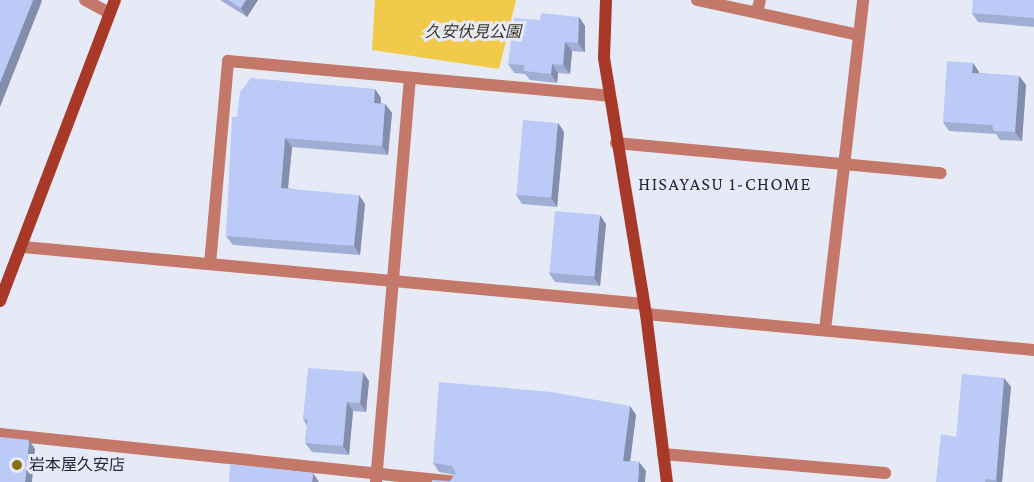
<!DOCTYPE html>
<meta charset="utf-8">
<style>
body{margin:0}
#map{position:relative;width:1034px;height:482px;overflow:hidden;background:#e6eaf6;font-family:"Crimson Pro","Noto Sans JP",serif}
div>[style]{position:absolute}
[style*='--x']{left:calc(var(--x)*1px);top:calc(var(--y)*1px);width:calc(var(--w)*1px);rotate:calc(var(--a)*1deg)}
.green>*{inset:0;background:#f2ca4a}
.lane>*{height:12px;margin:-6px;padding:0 6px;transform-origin:6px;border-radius:6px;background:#c4786a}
.street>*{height:12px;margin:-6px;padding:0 6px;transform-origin:6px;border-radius:6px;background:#c4786a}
.secondary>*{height:12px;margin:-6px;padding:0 6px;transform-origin:6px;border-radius:6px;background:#a83929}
.wall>*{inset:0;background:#a1aed4}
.shaded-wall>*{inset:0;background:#838dac}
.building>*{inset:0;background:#bbcaf6;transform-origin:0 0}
.dots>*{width:16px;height:16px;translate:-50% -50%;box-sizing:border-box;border:3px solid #e6eaf6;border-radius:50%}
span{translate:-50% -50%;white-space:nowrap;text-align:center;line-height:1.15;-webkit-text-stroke:6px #e6eaf6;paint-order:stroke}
.park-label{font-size:16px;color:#3c341d;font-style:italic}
.poi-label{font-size:16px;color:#22293e}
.left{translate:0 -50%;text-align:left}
.neighbourhood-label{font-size:18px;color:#22293e;letter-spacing:1.5px}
</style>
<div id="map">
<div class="green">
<div style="clip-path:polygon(375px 0,516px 0,499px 69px,372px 50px)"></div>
</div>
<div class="lane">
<div style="--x:757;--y:12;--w:12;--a:-76"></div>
<div style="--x:0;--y:434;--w:457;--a:6"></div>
</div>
<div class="street">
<div style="--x:85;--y:0;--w:26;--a:28"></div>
<div style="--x:697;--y:0;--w:166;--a:12.2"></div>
<div style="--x:616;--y:143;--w:326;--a:5.3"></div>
<div style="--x:23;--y:247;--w:624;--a:5.24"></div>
<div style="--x:210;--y:264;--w:204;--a:-84.9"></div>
<div style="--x:228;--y:61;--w:383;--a:5.2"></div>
<div style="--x:646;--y:314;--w:390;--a:5.3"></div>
<div style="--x:825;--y:330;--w:332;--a:-83.4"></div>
<div style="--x:663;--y:454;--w:223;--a:4.9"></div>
<div style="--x:376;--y:482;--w:405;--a:-85.2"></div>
</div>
<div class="secondary">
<div style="--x:606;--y:0;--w:58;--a:92"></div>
<div style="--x:604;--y:58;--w:259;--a:80.7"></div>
<div style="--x:646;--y:314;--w:169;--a:82.9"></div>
<div style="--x:0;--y:301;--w:322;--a:-69.1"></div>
</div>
<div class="wall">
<div style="clip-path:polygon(220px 0,258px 0,247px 17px)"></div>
<div style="clip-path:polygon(1034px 0,1034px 27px,978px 22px,972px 13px)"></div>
<div style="clip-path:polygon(579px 17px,585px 26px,585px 52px,572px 51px,570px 74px,558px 73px,557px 83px,530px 80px,525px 74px,514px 73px,508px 64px,540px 20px)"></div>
<div style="clip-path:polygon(973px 63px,979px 73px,1019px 76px,1026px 85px,1022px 141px,1000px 140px,996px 134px,949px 131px,943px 122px)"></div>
<div style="clip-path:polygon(375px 89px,381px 98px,381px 103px,385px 104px,392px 113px,388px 155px,292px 147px,288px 188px,365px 204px,360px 255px,233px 245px,226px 236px,237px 117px)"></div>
<div style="clip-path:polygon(558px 123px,564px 132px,557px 207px,522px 204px,516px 195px)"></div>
<div style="clip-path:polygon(606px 224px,600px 286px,555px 282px,549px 273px)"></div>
<div style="clip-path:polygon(1004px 378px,1011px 387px,1002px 482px,936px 482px,956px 437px)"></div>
<div style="clip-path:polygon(369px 381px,366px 412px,353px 411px,349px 455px,312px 452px,305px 443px,307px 426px,303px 419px)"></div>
<div style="clip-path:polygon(630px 406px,636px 415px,630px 461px,639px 462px,646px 471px,450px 481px,455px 475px,439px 472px,433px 463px)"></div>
</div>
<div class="shaded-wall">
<div style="clip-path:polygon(33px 0,41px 0,42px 1px,0 107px,0 82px)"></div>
<div style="clip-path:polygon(246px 0,258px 0,247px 17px,241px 8px)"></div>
<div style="clip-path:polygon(579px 17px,585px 26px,585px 52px,578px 43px)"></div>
<div style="clip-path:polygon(565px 42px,572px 51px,570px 74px,563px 65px)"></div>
<div style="clip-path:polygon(973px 63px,979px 72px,979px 82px,972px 73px)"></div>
<div style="clip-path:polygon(552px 64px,558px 73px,557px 83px,551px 74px)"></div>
<div style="clip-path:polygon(1019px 76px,1026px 85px,1022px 141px,1015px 132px)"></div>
<div style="clip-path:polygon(375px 89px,381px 98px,380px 112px,374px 103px)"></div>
<div style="clip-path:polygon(385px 104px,392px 113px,388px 155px,382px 146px)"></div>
<div style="clip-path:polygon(558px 123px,564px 132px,557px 207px,551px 198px)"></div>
<div style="clip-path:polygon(285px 138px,292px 147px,287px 197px,281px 188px)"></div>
<div style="clip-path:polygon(359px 195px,365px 204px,360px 255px,354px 246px)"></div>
<div style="clip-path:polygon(600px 215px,606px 224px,600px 286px,593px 277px)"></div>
<div style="clip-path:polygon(363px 372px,369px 381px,366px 412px,360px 403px)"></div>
<div style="clip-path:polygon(1004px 378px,1011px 387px,1002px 482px,997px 482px,996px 480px)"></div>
<div style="clip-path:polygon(347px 402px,353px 411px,349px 455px,343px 446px)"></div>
<div style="clip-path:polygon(630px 406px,636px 415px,629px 470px,623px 461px)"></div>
<div style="clip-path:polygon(29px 440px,35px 449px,32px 482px,25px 482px)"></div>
<div style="clip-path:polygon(639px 462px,646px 471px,645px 482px,638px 482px)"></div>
<div style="clip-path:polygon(313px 473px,319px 482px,312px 482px)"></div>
</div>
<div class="building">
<div style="clip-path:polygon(0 0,33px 0,0 82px)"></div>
<div style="clip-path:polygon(228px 0,246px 0,241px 8px)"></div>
<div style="clip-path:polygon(973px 0,1034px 0,1034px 18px,972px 13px)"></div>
<div style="clip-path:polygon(541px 13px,579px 17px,578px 43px,565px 42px,563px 65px,552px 64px,551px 74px,524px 71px,524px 65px,508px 64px,514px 18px,540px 20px)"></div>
<div style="clip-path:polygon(947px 61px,973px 63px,972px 73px,1019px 76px,1015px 132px,994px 131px,992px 125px,943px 122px)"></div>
<div style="clip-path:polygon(251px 78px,375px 89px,374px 103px,385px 104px,382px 146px,285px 138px,281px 188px,359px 195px,354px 246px,226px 236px,232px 117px,237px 117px,240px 92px)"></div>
<div style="left:523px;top:120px;width:35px;height:75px;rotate:5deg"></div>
<div style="left:555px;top:211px;width:45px;height:62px;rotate:5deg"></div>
<div style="clip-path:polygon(308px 368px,363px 372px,360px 403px,347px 402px,343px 446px,305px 443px,308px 420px,303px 419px)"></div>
<div style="clip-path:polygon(962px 374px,1004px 378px,996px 480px,986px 479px,985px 482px,936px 482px,941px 434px,956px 437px)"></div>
<div style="clip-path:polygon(439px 382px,551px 392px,630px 406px,623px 461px,639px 462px,638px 482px,432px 482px,432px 480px,450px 481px,456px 473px,452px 466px,433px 463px)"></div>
<div style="clip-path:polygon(0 437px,29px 440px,25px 482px,0 482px)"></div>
<div style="clip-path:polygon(230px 464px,313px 473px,312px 482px,229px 482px)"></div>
</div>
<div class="dots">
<div style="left:17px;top:465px;background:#8b7013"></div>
</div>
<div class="park-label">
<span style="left:473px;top:32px">久安伏見公園</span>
</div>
<div class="poi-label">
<span class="left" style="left:29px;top:465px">岩本屋久安店</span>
</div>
<div class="neighbourhood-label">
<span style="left:725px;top:184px">HISAYASU 1-CHOME</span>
</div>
</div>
